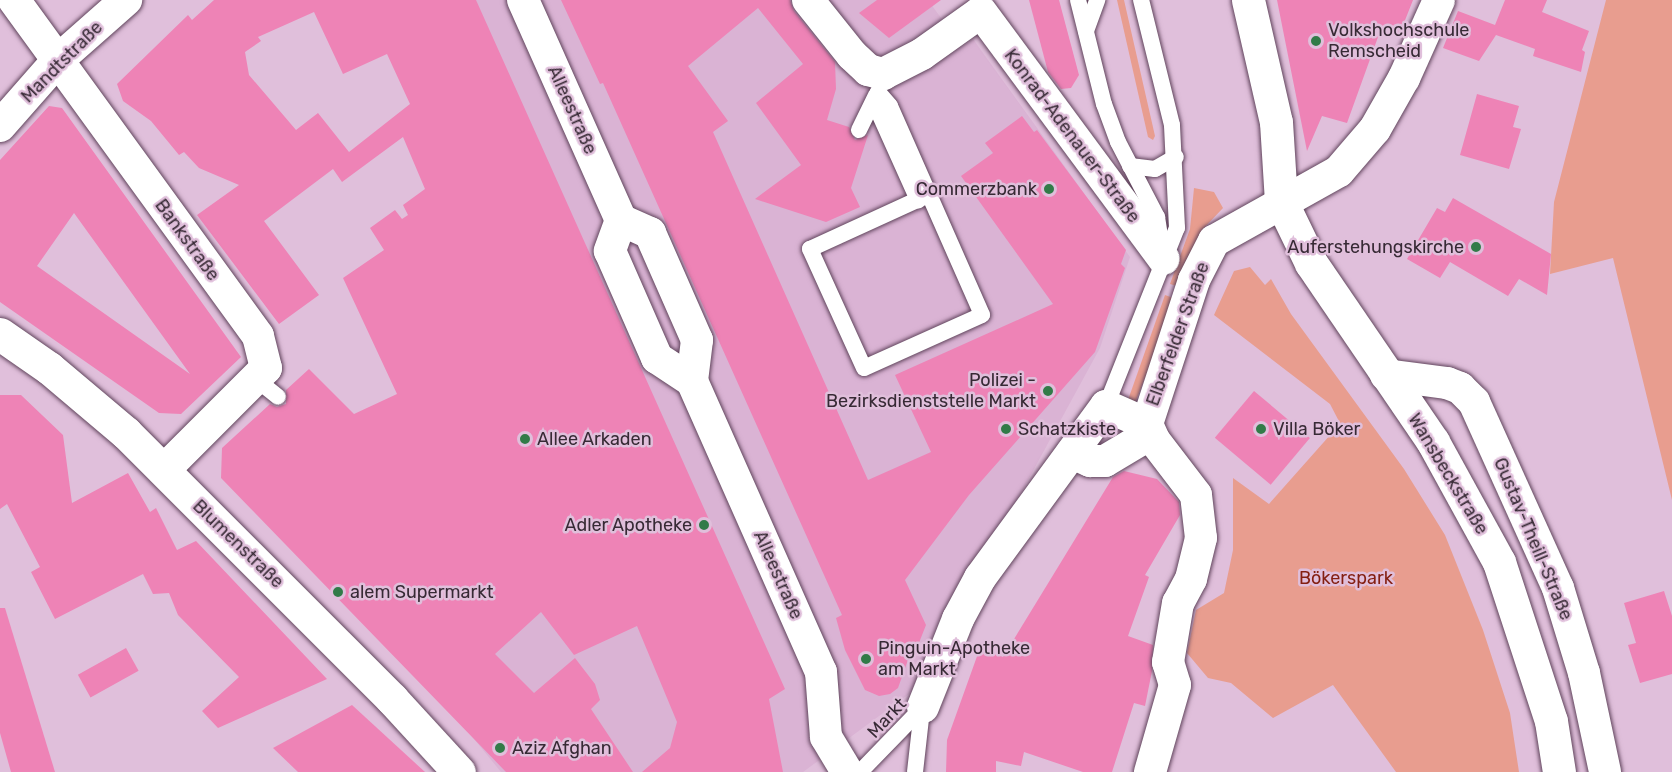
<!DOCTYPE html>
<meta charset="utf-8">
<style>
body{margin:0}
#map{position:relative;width:1672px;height:772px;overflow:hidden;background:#e0bfdb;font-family:Rubik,sans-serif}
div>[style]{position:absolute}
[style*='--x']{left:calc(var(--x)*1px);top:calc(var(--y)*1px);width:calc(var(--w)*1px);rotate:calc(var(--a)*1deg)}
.built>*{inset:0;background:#dab3d4}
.green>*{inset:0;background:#e89d8f}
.building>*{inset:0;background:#ee83b6;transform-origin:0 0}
.roads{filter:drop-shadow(0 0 2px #60445c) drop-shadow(0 0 2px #60445c)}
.lane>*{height:16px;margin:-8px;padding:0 8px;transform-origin:8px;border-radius:8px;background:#fff}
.street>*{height:32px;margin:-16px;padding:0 16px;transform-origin:16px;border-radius:16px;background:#fff}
.secondary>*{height:33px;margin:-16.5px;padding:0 16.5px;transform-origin:16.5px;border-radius:16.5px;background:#fff}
.dots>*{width:16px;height:16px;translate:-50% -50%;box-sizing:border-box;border:3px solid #e0bfdb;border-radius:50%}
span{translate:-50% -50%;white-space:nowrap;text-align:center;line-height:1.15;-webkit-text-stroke:5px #e0bfdb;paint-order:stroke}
.poi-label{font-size:18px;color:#372a35}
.left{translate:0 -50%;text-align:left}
.right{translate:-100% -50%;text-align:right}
.street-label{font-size:18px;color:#372a35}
.park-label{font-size:18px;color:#841f11}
</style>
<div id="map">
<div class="built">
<div style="clip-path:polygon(380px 0,928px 0,962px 47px,973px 39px,1130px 257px,1100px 348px,913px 691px,803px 772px,501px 772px,447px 706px,515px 299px)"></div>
</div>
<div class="green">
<div style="clip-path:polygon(1117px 0,1124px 0,1155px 136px,1153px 140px,1148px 137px)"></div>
<div style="clip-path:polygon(1606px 0,1672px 0,1672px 500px,1613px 258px,1550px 274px,1554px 202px)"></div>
<div style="clip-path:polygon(1194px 188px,1214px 192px,1223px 208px,1202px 230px,1180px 287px,1170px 284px,1190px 229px)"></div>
<div style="clip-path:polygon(1250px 267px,1265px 285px,1271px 279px,1291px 314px,1404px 469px,1445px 535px,1483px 630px,1510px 713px,1519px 772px,1396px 772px,1333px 685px,1273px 718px,1231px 683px,1208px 678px,1187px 653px,1196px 610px,1224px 593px,1233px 550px,1233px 478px,1269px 504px,1331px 434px,1343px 429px,1330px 404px,1214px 315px,1234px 271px)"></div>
<div style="clip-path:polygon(1165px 295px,1176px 299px,1135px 403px,1128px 400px)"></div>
</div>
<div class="building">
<div style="clip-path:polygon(evenodd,214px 0,476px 0,785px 689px,769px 699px,783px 772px,642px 772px,670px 748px,677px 722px,637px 626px,574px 655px,541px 612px,495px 654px,534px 693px,575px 658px,595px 684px,600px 700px,591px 709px,633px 772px,506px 772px,221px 478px,222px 448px,270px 404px,277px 407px,286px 404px,286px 390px,309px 369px,354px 414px,397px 394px,343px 278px,384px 250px,370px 228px,395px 210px,402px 219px,408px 215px,403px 205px,425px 189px,403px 137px,342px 182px,333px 169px,264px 221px,319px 295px,279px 324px,197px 215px,239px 185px,199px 168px,184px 152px,179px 155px,151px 121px,123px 101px,117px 84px,188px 15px,192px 20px,214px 0,314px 12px,343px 74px,387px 54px,410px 104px,349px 152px,318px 113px,296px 130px,249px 75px,245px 52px,261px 41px,258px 37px,314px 12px)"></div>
<div style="clip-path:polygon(561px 0,790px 0,794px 11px,835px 62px,836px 89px,827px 120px,849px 127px,855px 140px,868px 135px,851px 188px,860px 207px,826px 222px,755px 199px,801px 165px,756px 103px,803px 64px,758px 8px,688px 66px,728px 121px,713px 132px,868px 480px,931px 452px,895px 375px,1053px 304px,961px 176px,993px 153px,985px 143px,1022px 116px,1034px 132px,1037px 130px,1126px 250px,1121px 264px,1125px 268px,1095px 352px,969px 495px,905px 580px,926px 625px,913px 658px,909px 657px,898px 688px,890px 694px,879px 696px,865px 690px,845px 650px,836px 618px,842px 615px,603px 83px,600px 84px)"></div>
<div style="clip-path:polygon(877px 0,941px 0,889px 38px,859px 13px)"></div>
<div style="clip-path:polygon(1029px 0,1059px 0,1079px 75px,1071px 88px,1061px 89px,1048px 72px)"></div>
<div style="clip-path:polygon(1277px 0,1413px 0,1400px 33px,1382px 26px,1347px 123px,1322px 116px,1307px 151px)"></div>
<div style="clip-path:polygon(1505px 0,1547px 0,1542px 12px,1589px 31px,1582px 50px,1585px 52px,1581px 72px,1533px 56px,1535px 49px,1496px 35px,1479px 61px,1443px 48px,1458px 11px,1495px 25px)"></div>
<div style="clip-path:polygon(1477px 94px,1519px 106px,1513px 127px,1521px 129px,1509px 169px,1460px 155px)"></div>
<div style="clip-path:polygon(evenodd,49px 106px,62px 108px,241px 357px,181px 414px,159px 413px,0 302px,0 160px,49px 106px,74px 213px,190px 374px,37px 266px,74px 213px)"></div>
<div style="clip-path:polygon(1453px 198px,1551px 254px,1547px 295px,1519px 279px,1508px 296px,1450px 262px,1440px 278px,1407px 259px,1437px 208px,1445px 212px)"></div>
<div style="left:1254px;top:391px;width:73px;height:61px;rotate:40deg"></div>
<div style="clip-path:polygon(0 395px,21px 395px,63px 435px,72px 503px,128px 473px,150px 512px,156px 508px,177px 550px,196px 541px,327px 679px,218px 728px,202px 711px,239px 677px,178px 615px,169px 593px,153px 594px,143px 574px,55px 619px,31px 572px,40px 567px,7px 504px,0 509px)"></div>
<div style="clip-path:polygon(1124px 471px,1157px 479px,1179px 502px,1180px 515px,1145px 575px,1149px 577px,1128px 636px,1153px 645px,1152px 671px,1145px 706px,1134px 703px,1112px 772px,1083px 772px,1024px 752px,1021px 766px,996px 761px,996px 772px,946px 772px,947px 740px,980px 648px,1003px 657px,1113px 477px)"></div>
<div style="clip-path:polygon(1664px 591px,1672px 616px,1672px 674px,1640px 683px,1628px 645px,1636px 643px,1624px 603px)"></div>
<div style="clip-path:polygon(0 608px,5px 608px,55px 772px,11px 772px,0 733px)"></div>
<div style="left:126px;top:648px;width:26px;height:55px;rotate:61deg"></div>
<div style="clip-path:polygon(352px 705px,425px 772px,298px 772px,273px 748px)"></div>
</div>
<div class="roads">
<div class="lane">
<div style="--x:1078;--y:0;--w:107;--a:76"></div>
<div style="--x:1104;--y:104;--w:40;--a:69.8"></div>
<div style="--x:1118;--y:142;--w:85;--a:62.5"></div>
<div style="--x:1157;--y:217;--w:30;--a:81"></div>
<div style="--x:1086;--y:31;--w:33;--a:-70"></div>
<div style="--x:878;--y:92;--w:18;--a:49"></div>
<div style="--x:890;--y:106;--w:228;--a:66.2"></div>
<div style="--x:982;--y:315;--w:129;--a:155.8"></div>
<div style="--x:864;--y:368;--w:131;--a:-114.4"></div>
<div style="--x:810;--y:249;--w:130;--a:-24.6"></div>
<div style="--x:878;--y:92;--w:19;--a:90"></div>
<div style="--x:878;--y:111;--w:98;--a:65.8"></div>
<div style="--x:859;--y:130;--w:39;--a:-64"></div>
<div style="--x:1130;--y:166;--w:25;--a:7"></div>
<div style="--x:1155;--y:169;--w:24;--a:-30"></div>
<div style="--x:256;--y:379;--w:28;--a:39"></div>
<div style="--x:1106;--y:406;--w:192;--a:-68.3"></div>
<div style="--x:1177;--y:228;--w:103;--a:-92.8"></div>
<div style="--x:1172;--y:125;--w:129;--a:-103.9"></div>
<div style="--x:860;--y:772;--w:91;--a:-45.9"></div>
<div style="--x:915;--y:772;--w:62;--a:-83.6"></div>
</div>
<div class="street">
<div style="--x:14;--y:0;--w:415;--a:54"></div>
<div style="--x:258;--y:336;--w:33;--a:76"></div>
<div style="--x:266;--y:368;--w:144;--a:135"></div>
<div style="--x:523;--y:0;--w:241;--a:66"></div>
<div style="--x:621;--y:220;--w:33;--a:110"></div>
<div style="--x:610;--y:251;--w:117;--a:66.3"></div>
<div style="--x:657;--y:358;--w:42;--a:33.3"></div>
<div style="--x:692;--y:381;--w:318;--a:66.1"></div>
<div style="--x:821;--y:672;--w:65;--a:85.6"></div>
<div style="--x:826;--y:737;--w:41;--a:59"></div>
<div style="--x:808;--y:0;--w:70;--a:51.3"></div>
<div style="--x:852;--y:55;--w:22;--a:43"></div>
<div style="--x:868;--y:70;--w:16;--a:15"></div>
<div style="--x:883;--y:74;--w:44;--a:-27.1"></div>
<div style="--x:922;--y:54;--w:72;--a:-35.4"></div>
<div style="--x:981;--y:12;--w:307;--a:53.5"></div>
<div style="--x:0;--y:126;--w:88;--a:-48.7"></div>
<div style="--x:58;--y:60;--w:91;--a:-41.4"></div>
<div style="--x:621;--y:220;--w:32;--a:24"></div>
<div style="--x:650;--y:233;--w:117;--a:66.3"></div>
<div style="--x:697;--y:340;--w:41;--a:97"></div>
<div style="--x:1386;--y:375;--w:62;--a:7.5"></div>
<div style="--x:1447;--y:383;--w:14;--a:21"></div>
<div style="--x:1460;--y:388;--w:20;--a:45"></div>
<div style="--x:1474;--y:402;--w:204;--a:65.7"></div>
<div style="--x:1558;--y:588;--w:89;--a:73"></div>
<div style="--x:1584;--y:673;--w:101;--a:78"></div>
<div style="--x:1147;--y:424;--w:17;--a:66"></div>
<div style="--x:1154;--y:440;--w:69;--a:52.6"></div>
<div style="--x:1196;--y:495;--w:43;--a:83.4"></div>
<div style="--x:1201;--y:538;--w:42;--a:103.7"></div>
<div style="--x:1191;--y:579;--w:27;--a:118"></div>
<div style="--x:1178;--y:603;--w:60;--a:99.6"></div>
<div style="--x:1168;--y:662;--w:24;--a:73"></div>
<div style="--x:1175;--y:685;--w:91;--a:106"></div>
<div style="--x:1072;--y:453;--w:20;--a:24"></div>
<div style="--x:1090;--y:461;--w:15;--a:0"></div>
<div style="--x:1105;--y:461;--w:39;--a:-31"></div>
<div style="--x:1138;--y:441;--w:19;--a:-62"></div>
<div style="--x:1147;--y:424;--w:151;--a:-71.9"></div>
<div style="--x:1194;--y:280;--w:44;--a:-62.9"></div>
<div style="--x:1214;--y:241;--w:143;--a:-29.2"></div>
<div style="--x:1339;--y:171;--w:55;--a:-49.4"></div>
<div style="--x:1375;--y:129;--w:59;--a:-60.4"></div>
<div style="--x:1404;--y:78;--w:85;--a:-65.8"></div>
<div style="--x:923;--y:707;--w:95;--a:-68.3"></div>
<div style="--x:958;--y:619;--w:47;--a:-61.8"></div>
<div style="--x:980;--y:578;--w:213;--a:-53.8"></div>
<div style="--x:1106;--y:406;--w:45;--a:23.7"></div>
</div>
<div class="secondary">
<div style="--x:1248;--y:0;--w:125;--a:77.1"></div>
<div style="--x:1276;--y:122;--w:79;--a:86.4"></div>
<div style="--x:1281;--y:201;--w:69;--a:64.2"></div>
<div style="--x:1311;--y:263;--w:217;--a:55.7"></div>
<div style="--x:1433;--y:442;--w:137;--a:61.2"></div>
<div style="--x:1499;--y:562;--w:167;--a:71.9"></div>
<div style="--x:1551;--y:721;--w:52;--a:81.1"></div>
<div style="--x:0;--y:334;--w:60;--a:34.8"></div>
<div style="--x:49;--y:368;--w:101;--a:40.2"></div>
<div style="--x:126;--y:433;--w:376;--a:45"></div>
<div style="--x:392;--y:699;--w:99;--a:47.5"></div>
</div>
</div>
<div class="dots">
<div style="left:1316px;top:41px;background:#327b48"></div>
<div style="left:1049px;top:189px;background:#327b48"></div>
<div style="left:1476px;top:247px;background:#327b48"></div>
<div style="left:1048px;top:391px;background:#327b48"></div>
<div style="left:1006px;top:429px;background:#327b48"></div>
<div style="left:1261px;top:429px;background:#327b48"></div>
<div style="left:525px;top:439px;background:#327b48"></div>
<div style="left:704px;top:525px;background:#327b48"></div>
<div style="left:338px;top:592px;background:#327b48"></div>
<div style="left:866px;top:659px;background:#327b48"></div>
<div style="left:500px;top:748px;background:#327b48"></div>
</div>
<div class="poi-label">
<span class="left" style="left:1328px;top:41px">Volkshochschule<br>Remscheid</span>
<span class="right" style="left:1037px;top:189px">Commerzbank</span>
<span class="right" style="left:1464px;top:247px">Auferstehungskirche</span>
<span class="right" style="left:1036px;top:391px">Polizei -<br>Bezirksdienststelle Markt</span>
<span class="left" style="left:1018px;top:429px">Schatzkiste</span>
<span class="left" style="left:1273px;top:429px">Villa Böker</span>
<span class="left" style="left:537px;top:439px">Allee Arkaden</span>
<span class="right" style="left:692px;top:525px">Adler Apotheke</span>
<span class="left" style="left:350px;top:592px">alem Supermarkt</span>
<span class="left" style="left:878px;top:659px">Pinguin-Apotheke<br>am Markt</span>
<span class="left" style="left:512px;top:748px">Aziz Afghan</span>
</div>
<div class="street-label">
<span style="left:62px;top:62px;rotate:-45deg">Mandtstraße</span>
<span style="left:572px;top:110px;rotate:66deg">Alleestraße</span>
<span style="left:1072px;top:136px;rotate:53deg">Konrad-Adenauer-Straße</span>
<span style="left:187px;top:240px;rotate:54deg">Bankstraße</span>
<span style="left:1178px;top:334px;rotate:-70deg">Elberfelder Straße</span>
<span style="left:1448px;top:474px;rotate:59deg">Wansbeckstraße</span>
<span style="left:1533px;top:539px;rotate:67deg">Gustav-Theill-Straße</span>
<span style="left:238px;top:544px;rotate:44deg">Blumenstraße</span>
<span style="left:778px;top:575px;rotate:66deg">Alleestraße</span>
<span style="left:887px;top:718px;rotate:-47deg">Markt</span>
</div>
<div class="park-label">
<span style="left:1346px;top:578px">Bökerspark</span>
</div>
</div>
